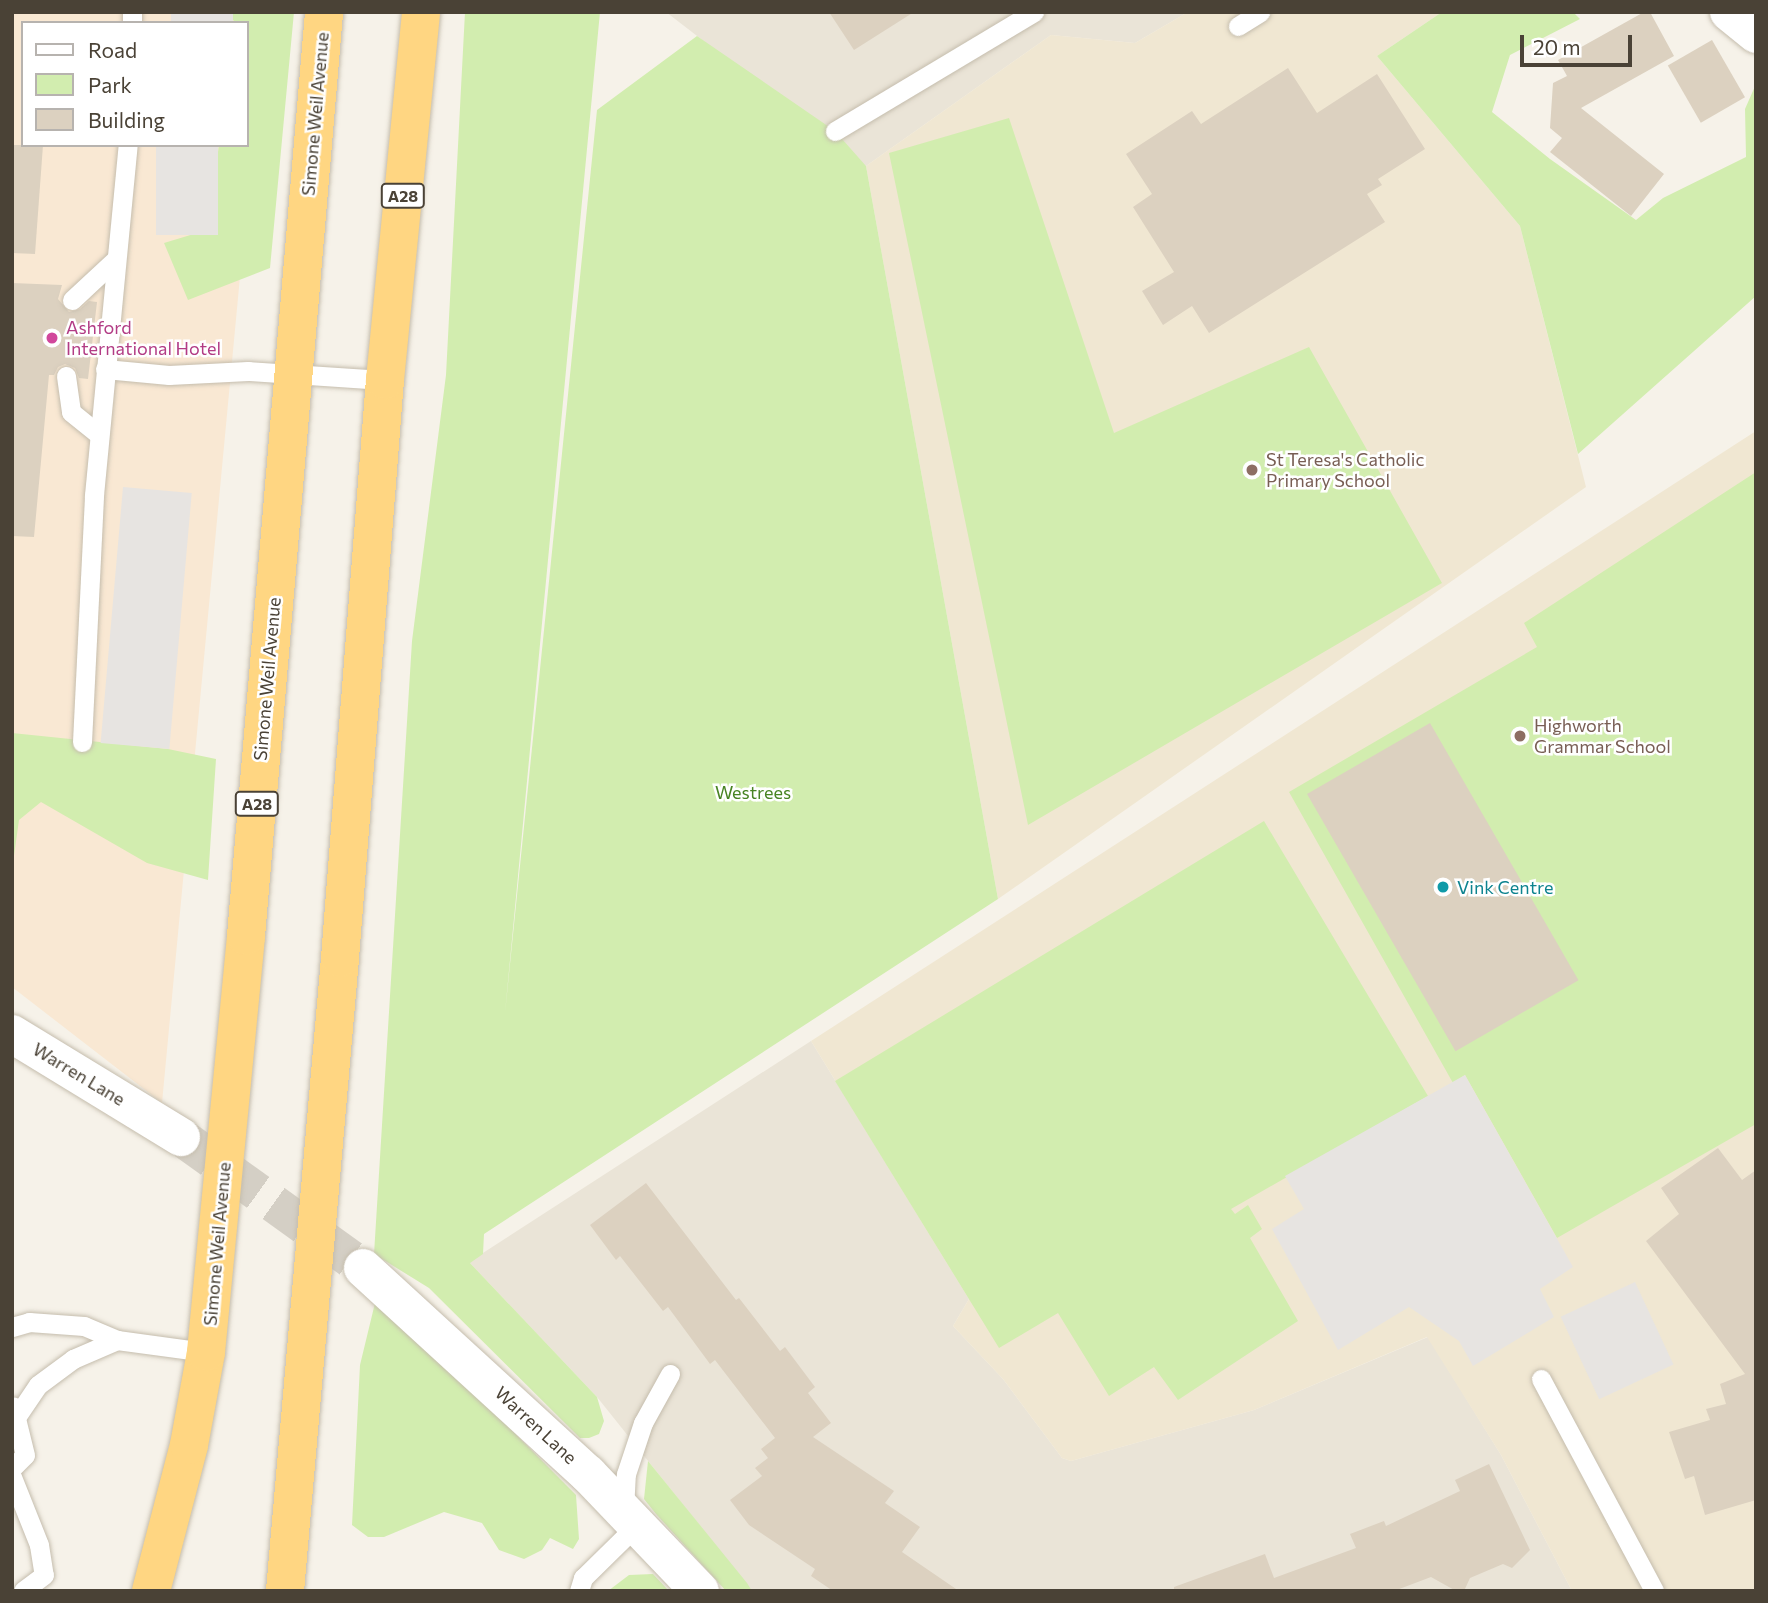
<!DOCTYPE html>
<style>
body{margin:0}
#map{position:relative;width:1768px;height:1603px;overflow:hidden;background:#f6f2e9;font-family:Commissioner,sans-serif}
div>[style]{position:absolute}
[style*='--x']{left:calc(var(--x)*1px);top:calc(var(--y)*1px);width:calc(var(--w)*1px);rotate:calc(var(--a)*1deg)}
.residential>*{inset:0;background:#eae4d7}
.commercial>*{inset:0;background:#f9e8d3}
.education>*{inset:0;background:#f0e7d2}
.green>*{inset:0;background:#d2edaf}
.parking>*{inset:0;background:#e7e4e1;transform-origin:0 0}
.building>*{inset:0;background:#dcd1c0;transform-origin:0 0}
.minor-tunnel>*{height:38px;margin-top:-19px;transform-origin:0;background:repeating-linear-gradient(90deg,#d4cfc5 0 38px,transparent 0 57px)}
.roads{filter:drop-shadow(0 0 2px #c5bdad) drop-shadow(0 0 2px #c5bdad)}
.service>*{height:19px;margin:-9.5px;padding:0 9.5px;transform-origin:9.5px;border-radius:9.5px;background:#fff}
.minor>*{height:38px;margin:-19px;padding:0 19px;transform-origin:19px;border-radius:19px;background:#fff}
.trunk>*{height:38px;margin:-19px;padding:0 19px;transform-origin:19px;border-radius:19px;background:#ffd682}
.dots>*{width:19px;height:19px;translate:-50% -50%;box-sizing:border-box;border:4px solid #fff;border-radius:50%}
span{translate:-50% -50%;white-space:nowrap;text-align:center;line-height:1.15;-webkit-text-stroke:5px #fff;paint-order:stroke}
.shield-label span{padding:2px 5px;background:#fff;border:2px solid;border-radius:5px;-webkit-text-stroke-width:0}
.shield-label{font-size:16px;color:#4a4236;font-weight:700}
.street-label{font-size:18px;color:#4a4236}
.hotel-label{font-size:18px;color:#b23c85}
.left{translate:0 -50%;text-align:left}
.education-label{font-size:18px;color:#785e54}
.park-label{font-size:18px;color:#488323}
.culture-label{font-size:18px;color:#0d838f}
.frame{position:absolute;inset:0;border:14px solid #4a4236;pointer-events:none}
.legend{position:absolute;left:21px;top:21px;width:228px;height:126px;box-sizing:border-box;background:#fff;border:2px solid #b7b3af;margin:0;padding:9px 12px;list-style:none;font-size:21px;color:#4a4236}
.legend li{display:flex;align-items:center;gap:14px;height:35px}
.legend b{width:35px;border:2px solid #b7b3af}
.scale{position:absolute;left:1520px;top:35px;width:112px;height:32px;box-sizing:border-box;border:4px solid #4a4236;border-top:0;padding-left:9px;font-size:21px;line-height:24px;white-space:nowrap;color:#4a4236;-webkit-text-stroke:5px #fff;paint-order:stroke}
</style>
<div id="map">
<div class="residential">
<div style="clip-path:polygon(666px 12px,1188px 12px,1135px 43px,1051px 35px,866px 166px)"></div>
<div style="clip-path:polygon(811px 1041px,969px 1299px,953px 1326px,1003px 1379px,1062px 1458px,1071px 1461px,1254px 1410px,1428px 1337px,1501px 1455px,1572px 1591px,752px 1591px,597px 1397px,469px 1262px)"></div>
</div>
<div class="commercial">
<div style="clip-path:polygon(evenodd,12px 12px,265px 12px,162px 1103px,12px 987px,12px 12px,23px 23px,247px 23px,247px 145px,23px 145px,23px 23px)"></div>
</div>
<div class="education">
<div style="clip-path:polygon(1188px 12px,1442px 12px,1377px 56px,1520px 226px,1586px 487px,998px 899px,866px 166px,1051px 35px,1135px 43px)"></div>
<div style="clip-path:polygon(1756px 431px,1756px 1589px,1572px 1591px,1501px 1455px,1427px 1337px,1254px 1410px,1071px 1461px,1062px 1458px,1003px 1379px,953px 1326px,969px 1299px,811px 1041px)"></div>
</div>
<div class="green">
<div style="clip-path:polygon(222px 12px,294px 12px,270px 268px,188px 300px,164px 243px,207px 230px,219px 145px,247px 145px,247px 23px,237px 23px)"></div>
<div style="clip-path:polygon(465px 12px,600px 12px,505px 1013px,597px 110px,697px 36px,835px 131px,866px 166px,998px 899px,484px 1234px,483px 1254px,470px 1263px,597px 1397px,604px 1421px,599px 1434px,589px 1438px,580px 1438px,429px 1288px,374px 1254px,412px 641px,446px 375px)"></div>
<div style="clip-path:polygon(1442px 12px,1573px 12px,1580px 19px,1510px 55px,1492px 112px,1550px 159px,1636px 220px,1663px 198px,1746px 157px,1745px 109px,1756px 84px,1756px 296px,1578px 454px,1520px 226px,1377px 56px)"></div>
<div style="clip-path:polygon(1009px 118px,1114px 433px,1309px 347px,1442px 583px,1028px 825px,889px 153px)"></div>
<div style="clip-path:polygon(1756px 472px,1756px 1124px,1557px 1238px,1465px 1075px,1453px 1083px,1289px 792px,1537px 647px,1524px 623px)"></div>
<div style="clip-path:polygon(12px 733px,168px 749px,216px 759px,208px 880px,147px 863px,41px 802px,19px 820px,12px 870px)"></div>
<div style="clip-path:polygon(1264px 821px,1428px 1096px,1231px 1209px,1235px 1214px,1248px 1205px,1262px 1229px,1250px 1238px,1298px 1321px,1178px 1400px,1154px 1367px,1109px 1396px,1058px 1313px,999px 1348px,835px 1081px)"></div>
<div style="clip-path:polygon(375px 1303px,430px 1348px,576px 1495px,579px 1539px,573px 1549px,550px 1538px,542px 1550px,524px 1559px,499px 1550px,482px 1523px,444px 1512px,384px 1537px,368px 1537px,352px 1525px,360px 1365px)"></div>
<div style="clip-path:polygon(648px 1461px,747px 1583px,752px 1591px,726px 1591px,656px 1514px,644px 1499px)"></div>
<div style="clip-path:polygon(653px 1574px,669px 1591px,608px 1591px,629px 1575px)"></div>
</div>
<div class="parking">
<div style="left:171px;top:12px;width:62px;height:11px"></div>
<div style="left:156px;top:145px;width:62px;height:90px"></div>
<div style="left:123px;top:487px;width:69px;height:257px;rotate:5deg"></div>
<div style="clip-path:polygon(1465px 1075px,1573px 1267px,1540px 1289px,1554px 1317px,1473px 1366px,1459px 1341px,1409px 1307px,1338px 1350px,1272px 1229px,1304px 1209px,1285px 1176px)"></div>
<div style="left:1635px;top:1282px;width:91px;height:82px;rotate:65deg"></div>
</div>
<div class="building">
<div style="clip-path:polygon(829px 12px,914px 12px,854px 50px)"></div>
<div style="clip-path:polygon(1644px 12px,1650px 12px,1674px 56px,1581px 108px,1664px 174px,1631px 216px,1550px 152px,1562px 138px,1550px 128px,1553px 83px,1567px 76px,1558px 60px)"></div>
<div style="left:1712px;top:40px;width:66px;height:51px;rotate:60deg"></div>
<div style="clip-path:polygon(1288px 68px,1317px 113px,1377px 74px,1425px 149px,1378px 179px,1382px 185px,1367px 194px,1385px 222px,1209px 333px,1192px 306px,1163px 325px,1142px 291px,1174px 272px,1133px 207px,1152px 194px,1126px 154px,1192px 111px,1201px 124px)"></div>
<div style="clip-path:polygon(12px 145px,43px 145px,35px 254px,12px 253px)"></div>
<div style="clip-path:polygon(12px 283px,62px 285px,58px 299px,69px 312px,80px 309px,89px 301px,97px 302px,88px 379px,79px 378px,75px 368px,65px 364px,58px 367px,54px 375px,49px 375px,34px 537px,12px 536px)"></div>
<div style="left:1430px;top:723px;width:297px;height:142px;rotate:60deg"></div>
<div style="clip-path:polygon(1718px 1148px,1742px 1180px,1756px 1170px,1756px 1500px,1705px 1515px,1694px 1476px,1685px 1479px,1669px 1432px,1710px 1420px,1706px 1409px,1726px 1404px,1720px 1384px,1745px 1374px,1646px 1241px,1679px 1214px,1661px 1188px)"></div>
<div style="clip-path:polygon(646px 1183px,736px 1300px,739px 1298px,780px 1351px,785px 1347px,815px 1387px,808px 1393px,831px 1423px,813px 1437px,894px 1491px,885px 1503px,920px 1527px,902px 1552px,959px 1591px,833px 1591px,811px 1576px,815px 1569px,749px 1525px,730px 1500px,762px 1476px,755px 1468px,768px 1458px,761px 1449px,775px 1438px,715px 1360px,710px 1364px,668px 1307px,663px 1311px,620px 1256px,616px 1260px,590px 1225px)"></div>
<div style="clip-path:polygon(1489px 1464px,1530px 1550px,1512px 1568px,1503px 1564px,1470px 1578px,1464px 1591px,1456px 1591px,1431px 1577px,1394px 1591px,1174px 1591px,1174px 1587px,1265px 1554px,1274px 1578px,1356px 1548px,1350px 1534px,1384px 1521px,1386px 1526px,1460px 1491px,1455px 1480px)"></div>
</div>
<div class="minor-tunnel">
<div style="--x:181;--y:1137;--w:224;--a:35.7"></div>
</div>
<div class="roads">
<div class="service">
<div style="--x:132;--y:12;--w:11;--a:90"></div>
<div style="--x:1238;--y:26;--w:26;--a:-32"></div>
<div style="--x:835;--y:131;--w:232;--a:-30.9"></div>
<div style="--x:72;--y:300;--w:60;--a:-43"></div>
<div style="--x:105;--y:369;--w:64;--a:5.4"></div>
<div style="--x:169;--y:375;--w:79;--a:-2.9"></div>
<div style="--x:248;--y:371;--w:137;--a:3.8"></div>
<div style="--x:66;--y:376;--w:36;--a:82"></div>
<div style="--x:71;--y:412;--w:36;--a:39"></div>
<div style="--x:82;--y:742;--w:247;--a:-87.2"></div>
<div style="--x:94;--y:495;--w:352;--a:-84.5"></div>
<div style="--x:12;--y:1327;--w:18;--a:-16"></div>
<div style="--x:29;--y:1322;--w:55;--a:4.2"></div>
<div style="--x:84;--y:1326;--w:36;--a:23"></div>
<div style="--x:117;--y:1340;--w:90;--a:7.7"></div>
<div style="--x:1541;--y:1379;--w:240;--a:61.9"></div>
<div style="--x:17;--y:1416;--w:37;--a:-56"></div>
<div style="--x:38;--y:1385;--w:44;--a:-36.6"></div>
<div style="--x:73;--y:1359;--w:48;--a:-23.4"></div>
<div style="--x:12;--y:1468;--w:18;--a:-45"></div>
<div style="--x:25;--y:1455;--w:50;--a:-103.8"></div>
<div style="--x:12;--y:1477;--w:73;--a:68.3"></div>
<div style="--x:39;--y:1545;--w:30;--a:81"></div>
<div style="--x:44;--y:1575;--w:26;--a:143"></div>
<div style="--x:624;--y:1510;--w:36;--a:-87"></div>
<div style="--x:626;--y:1474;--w:54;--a:-71.6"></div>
<div style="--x:643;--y:1423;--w:56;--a:-61.1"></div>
<div style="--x:579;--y:1591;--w:14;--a:-73"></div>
<div style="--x:583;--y:1578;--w:77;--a:-44.5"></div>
</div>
<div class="minor">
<div style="--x:1729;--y:12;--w:35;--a:39"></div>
<div style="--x:12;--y:1034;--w:198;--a:31.4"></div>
<div style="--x:363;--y:1268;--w:305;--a:42.5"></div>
<div style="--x:588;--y:1474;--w:162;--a:46.3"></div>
</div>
<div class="trunk">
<div style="--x:151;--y:1591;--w:151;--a:-75.4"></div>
<div style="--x:189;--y:1445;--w:95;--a:-79.6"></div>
<div style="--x:206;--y:1352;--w:418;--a:-84.5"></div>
<div style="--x:246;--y:936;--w:927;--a:-85.17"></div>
<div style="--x:285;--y:1591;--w:635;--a:-85.03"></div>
<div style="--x:340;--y:958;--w:580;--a:-85.55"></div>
<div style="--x:385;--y:380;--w:370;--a:-84.4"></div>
</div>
</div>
<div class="dots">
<div style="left:52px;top:338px;background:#d1479c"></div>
<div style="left:1252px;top:470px;background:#8d6e63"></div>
<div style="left:1520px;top:736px;background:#8d6e63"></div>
<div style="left:1443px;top:887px;background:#0f9aa8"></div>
</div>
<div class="shield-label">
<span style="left:403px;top:196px">A28</span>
<span style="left:257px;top:804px">A28</span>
</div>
<div class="street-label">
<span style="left:315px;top:114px;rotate:-85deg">Simone Weil Avenue</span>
<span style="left:267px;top:679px;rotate:-85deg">Simone Weil Avenue</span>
<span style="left:79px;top:1074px;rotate:31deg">Warren Lane</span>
<span style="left:217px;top:1244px;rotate:-85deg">Simone Weil Avenue</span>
<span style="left:536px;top:1425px;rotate:43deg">Warren Lane</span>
</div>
<div class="hotel-label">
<span class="left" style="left:66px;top:338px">Ashford<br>International Hotel</span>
</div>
<div class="education-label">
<span class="left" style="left:1266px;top:470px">St Teresa's Catholic<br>Primary School</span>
<span class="left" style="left:1534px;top:736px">Highworth<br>Grammar School</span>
</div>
<div class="park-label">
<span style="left:753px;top:792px">Westrees</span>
</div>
<div class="culture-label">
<span class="left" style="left:1457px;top:887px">Vink Centre</span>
</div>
<div class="frame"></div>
<ul class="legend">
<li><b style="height:9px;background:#fff"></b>Road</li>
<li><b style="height:19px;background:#d2edaf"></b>Park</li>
<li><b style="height:19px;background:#dcd1c0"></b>Building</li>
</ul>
<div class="scale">20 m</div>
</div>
